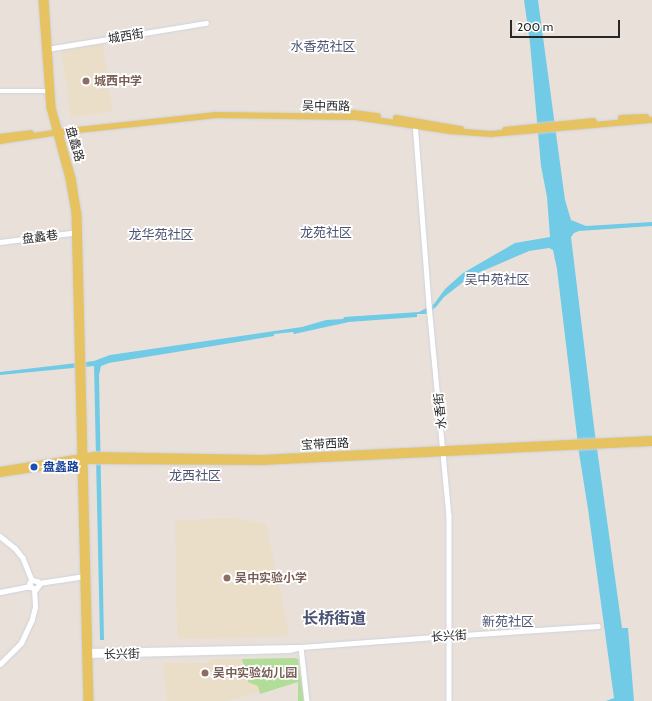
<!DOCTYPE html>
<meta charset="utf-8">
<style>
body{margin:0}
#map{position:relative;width:652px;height:701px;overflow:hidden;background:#e9e1d9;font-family:Cabin,"Noto Sans SC",sans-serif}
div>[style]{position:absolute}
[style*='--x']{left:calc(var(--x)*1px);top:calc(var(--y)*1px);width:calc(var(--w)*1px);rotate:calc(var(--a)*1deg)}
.education>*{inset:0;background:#eadec9;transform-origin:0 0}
.green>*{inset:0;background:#b2dd98}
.water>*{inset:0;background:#71cbe6}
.roads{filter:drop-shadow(0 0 1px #ced2df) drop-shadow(0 0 1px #ced2df)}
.minor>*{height:4.5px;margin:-2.25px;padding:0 2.25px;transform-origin:2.25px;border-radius:2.25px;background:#fff}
.major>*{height:5.5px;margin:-2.75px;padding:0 2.75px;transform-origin:2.75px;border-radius:2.75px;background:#e7c260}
.dots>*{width:11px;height:11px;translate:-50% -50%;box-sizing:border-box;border:2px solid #fff;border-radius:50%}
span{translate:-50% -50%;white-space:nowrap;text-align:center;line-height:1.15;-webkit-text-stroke:3.5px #fff;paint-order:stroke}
.street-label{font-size:12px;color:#272727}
.education-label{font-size:12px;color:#785e54;font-weight:700}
.left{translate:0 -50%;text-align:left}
.transit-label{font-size:12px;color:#164399;font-weight:700}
.neighbourhood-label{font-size:13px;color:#4b5474}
.district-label{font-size:16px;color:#4b5474;font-weight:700}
.scale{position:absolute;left:510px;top:20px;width:110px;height:18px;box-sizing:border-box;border:2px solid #272727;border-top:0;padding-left:5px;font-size:12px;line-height:14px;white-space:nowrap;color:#272727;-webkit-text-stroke:3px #fff;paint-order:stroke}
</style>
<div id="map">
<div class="education">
<div style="left:103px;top:44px;width:68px;height:42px;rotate:82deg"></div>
<div style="clip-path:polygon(237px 518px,266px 524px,289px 632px,286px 637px,181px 639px,177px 635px,175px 520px)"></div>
<div style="clip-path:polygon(212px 659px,242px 659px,248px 682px,258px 686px,260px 692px,228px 701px,167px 701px,163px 663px,207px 663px)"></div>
</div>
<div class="green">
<div style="clip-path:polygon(295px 658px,298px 659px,304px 701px,298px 701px,298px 682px,260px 694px,258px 686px,248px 682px,242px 659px)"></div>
</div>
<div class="water">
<div style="clip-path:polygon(524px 0,538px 0,565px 200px,571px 220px,586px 226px,652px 222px,652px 226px,579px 231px,574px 233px,571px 237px,594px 427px,622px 628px,628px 628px,634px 701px,606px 701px,614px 698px,588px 509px,579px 453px,557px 269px,553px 250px,549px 248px,529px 251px,471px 276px,444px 297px,436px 307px,426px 314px,417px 314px,417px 317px,349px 322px,294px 334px,293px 332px,274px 334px,274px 336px,109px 363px,101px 366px,99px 375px,104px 640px,100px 640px,94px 366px,0 375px,0 372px,94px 361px,110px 355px,302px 327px,326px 320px,343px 319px,344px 317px,419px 312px,434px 304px,445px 289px,463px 273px,515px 243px,550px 237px,547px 197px,541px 166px,530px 43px)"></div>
</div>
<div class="roads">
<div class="minor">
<div style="--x:47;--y:49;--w:161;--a:-9.3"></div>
<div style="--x:0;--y:91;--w:50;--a:0"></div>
<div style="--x:415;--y:122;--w:184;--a:85.6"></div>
<div style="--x:429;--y:305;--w:212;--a:84.6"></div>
<div style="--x:449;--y:516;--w:185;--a:90"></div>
<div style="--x:0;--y:242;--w:79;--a:-7.3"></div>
<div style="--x:0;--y:536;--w:19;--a:39"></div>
<div style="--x:15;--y:548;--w:13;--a:51"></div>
<div style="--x:23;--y:558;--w:24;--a:68"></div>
<div style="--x:32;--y:580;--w:4;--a:124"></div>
<div style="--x:30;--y:583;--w:4;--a:90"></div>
<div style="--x:30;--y:587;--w:6;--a:18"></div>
<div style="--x:36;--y:589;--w:5;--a:-53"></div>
<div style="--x:39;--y:585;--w:3;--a:-108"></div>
<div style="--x:38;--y:582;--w:6;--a:-162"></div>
<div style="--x:39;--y:583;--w:48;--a:-8.5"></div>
<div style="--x:0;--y:592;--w:31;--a:-11"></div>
<div style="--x:301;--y:647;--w:54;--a:83.7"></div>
<div style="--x:86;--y:651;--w:211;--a:-1.1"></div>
<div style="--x:87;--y:655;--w:202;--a:-1.4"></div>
<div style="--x:289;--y:650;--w:12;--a:-14"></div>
<div style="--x:301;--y:647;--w:147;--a:-4.3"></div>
<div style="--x:448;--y:636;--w:150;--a:-3.8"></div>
<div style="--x:0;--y:664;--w:30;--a:-45"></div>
<div style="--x:21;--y:643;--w:26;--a:-65"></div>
<div style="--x:32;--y:619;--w:12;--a:-76"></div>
<div style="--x:35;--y:607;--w:18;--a:-93"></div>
</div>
<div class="major">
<div style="--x:42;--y:0;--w:108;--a:85.8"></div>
<div style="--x:50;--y:108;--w:73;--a:75"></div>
<div style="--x:69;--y:179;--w:36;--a:80"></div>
<div style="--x:75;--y:214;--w:487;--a:88.6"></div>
<div style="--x:46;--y:0;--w:108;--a:86.3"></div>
<div style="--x:53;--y:108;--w:73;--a:74.1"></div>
<div style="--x:73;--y:178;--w:36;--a:81"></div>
<div style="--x:79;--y:214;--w:487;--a:88.6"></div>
<div style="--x:353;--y:113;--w:25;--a:7"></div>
<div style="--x:396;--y:118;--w:66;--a:9.6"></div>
<div style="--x:621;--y:118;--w:25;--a:-2"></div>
<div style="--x:505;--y:130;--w:89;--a:-5.8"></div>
<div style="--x:0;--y:137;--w:31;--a:-7"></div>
<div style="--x:0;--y:141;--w:61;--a:-8.5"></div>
<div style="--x:60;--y:132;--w:157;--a:-6.2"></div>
<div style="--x:216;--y:115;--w:140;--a:0.8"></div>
<div style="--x:356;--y:117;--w:95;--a:8.5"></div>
<div style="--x:450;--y:131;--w:41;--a:4.2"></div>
<div style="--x:491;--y:134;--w:162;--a:-5"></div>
<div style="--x:0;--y:470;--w:95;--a:-9.1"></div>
<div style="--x:94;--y:455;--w:168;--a:1"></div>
<div style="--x:262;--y:458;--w:390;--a:-2.8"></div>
<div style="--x:0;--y:474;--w:87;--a:-8.6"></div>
<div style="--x:86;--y:461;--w:177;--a:0.3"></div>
<div style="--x:263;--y:462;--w:389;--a:-2.8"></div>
</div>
</div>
<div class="dots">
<div style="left:86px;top:81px;background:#8d6e63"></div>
<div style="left:34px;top:467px;background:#1a4fb4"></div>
<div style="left:227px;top:578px;background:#8d6e63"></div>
<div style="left:205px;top:673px;background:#8d6e63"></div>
</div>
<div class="street-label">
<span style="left:126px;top:36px;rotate:-9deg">城西街</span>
<span style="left:326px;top:106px;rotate:1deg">吴中西路</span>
<span style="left:75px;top:144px;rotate:74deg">盘蠡路</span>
<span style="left:40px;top:237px;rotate:-7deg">盘蠡巷</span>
<span style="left:440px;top:411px;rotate:-96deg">水香街</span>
<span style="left:325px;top:444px;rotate:-3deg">宝带西路</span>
<span style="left:449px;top:636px;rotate:-4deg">长兴街</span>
<span style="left:122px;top:654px;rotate:-1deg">长兴街</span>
</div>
<div class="education-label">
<span class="left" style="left:94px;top:81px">城西中学</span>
<span class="left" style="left:235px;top:578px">吴中实验小学</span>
<span class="left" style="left:213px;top:673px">吴中实验幼儿园</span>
</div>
<div class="transit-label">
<span class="left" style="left:43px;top:467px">盘蠡路</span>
</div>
<div class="neighbourhood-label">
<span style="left:323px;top:46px">水香苑社区</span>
<span style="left:326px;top:232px">龙苑社区</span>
<span style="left:161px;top:234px">龙华苑社区</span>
<span style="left:497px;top:279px">吴中苑社区</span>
<span style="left:195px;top:475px">龙西社区</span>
<span style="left:508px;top:621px">新苑社区</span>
</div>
<div class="district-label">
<span style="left:334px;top:619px">长桥街道</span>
</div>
<div class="scale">200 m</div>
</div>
